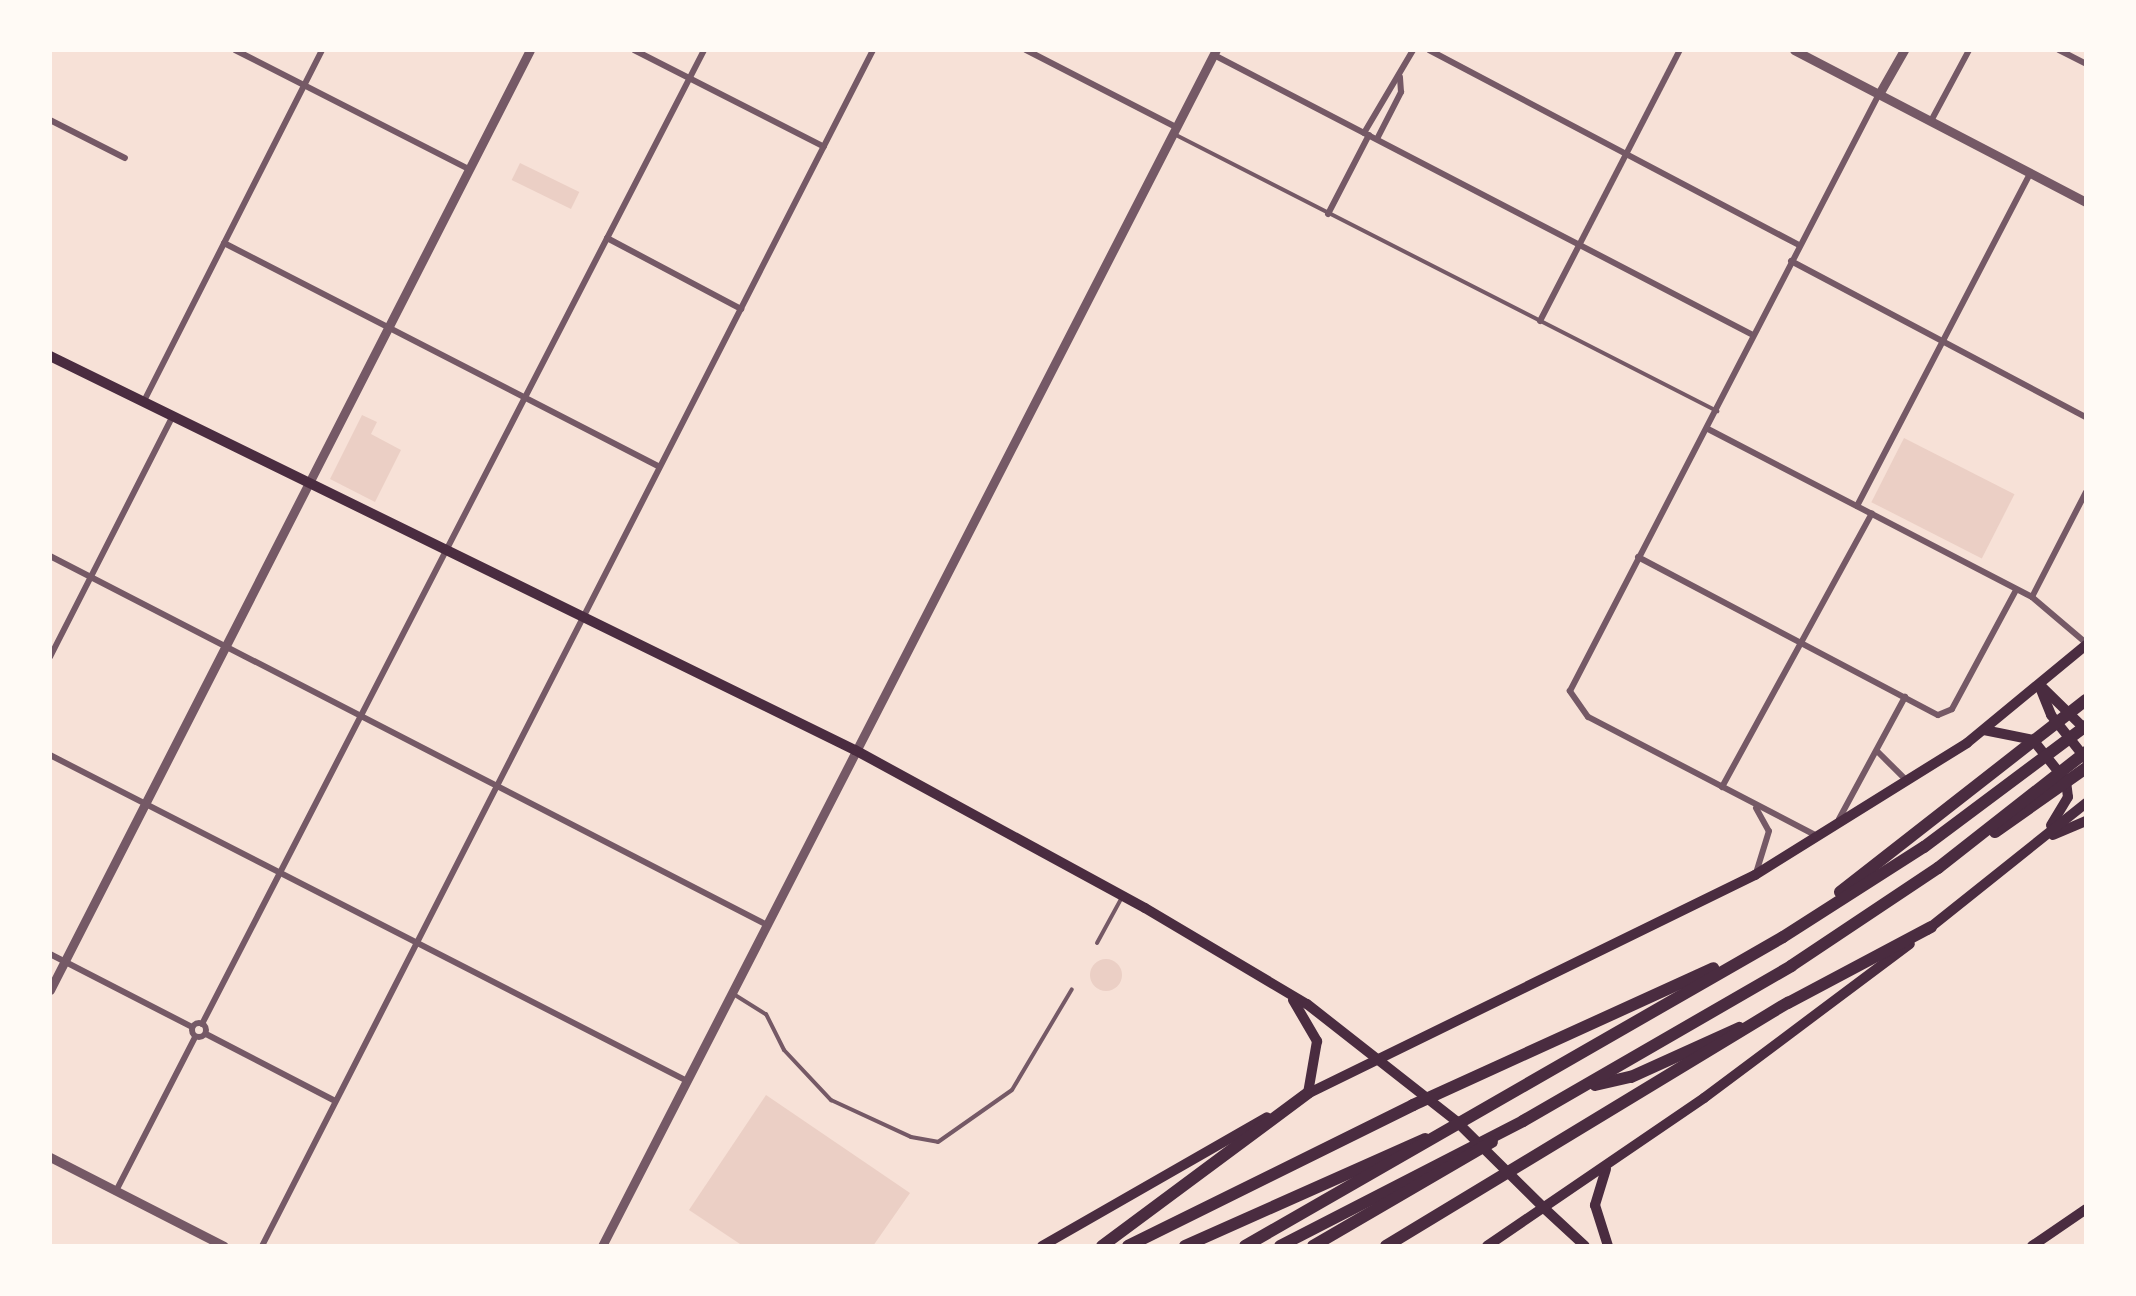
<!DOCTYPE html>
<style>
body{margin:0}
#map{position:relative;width:2136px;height:1296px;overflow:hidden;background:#f7e1d7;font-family:"Fira Sans Condensed",sans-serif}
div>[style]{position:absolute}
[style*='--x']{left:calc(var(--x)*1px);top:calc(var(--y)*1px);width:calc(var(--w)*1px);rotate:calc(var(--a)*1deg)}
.green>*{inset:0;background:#ebcfc5;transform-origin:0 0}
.round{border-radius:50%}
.service>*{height:4px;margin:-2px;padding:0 2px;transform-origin:2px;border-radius:2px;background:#755966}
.minor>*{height:6px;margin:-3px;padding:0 3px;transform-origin:3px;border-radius:3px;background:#755966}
.minor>.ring{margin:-3px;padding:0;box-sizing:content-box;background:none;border:6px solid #755966;border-radius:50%}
.tertiary>*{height:9px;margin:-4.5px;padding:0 4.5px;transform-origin:4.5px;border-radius:4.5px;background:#755966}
.secondary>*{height:10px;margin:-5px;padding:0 5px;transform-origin:5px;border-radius:5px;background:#4a2c40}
.primary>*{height:10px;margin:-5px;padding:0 5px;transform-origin:5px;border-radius:5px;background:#4a2c40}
.motorway>*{height:12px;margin:-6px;padding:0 6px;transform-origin:6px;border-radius:6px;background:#4a2c40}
span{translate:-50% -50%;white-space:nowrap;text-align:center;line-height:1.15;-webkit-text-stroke:10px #fffaf5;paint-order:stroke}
.frame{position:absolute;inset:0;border:52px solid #fffaf5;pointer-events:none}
</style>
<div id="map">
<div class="green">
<div style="left:520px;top:163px;width:66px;height:19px;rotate:26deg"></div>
<div style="clip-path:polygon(362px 415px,377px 422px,371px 434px,401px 450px,375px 502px,330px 479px)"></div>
<div style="left:1904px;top:438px;width:124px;height:72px;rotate:27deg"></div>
<div class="round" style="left:1090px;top:959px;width:32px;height:32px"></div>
<div style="clip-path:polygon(766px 1095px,910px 1193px,873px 1246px,743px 1246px,689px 1210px)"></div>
</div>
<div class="service">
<div style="--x:1174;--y:134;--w:610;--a:27.03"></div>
<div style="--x:1097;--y:943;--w:50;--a:-61.4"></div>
<div style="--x:735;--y:995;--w:36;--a:32"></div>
<div style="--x:766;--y:1014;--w:40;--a:63.4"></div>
<div style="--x:784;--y:1050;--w:69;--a:46.8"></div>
<div style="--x:831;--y:1100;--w:88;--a:24.8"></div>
<div style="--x:911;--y:1137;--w:27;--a:10"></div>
<div style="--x:938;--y:1142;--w:90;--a:-35.1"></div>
<div style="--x:1012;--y:1090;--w:117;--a:-59.3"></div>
</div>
<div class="minor">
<div style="--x:235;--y:50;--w:263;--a:27"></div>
<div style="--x:634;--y:50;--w:213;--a:27"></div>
<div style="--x:1026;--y:50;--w:169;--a:27.2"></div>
<div style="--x:1429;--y:50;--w:418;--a:27.8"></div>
<div style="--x:2059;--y:50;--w:30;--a:27"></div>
<div style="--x:1214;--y:55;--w:607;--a:27.45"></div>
<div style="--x:50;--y:120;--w:84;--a:26.9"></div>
<div style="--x:1931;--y:121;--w:81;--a:-61.8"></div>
<div style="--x:1364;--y:133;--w:96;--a:-59.4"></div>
<div style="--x:1377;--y:139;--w:53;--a:-62.9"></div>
<div style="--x:1401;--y:92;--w:15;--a:-94"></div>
<div style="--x:1328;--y:214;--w:89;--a:-62.6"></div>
<div style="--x:607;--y:238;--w:152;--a:27.9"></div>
<div style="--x:224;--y:243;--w:489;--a:27.2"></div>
<div style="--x:1791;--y:261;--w:334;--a:27.9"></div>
<div style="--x:1540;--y:321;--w:305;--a:-62.7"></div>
<div style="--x:144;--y:401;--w:394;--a:-63.1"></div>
<div style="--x:1708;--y:429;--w:365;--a:27.4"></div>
<div style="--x:2032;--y:597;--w:71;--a:40.4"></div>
<div style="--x:1857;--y:506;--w:375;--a:-62.5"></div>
<div style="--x:50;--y:556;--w:804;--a:27.23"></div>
<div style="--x:1638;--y:557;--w:339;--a:27.8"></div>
<div style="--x:1938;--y:715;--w:15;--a:-23"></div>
<div style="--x:1952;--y:709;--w:135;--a:-61.7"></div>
<div style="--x:2032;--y:597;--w:118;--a:-62.8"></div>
<div style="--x:50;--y:657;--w:268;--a:-63"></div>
<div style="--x:1877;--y:751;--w:41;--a:45"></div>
<div style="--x:50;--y:755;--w:716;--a:27.1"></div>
<div style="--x:1722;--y:787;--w:312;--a:-61.3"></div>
<div style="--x:1756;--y:808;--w:26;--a:61"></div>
<div style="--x:1769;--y:831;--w:44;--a:107.2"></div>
<div style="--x:1839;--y:819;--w:139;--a:-61.6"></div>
<div style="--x:1817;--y:836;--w:258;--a:-152.5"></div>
<div style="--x:1588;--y:717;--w:32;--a:-125"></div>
<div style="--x:1570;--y:691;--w:672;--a:-62.63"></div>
<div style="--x:50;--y:954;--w:160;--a:27.2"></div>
<div class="ring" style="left:192px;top:1023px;width:8px;height:8px"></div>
<div style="--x:202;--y:1024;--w:1096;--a:-62.73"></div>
<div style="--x:206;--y:1034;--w:145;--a:27.4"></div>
<div style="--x:116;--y:1191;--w:173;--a:-62.8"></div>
<div style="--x:262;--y:1246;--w:1343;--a:-62.94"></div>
</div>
<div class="tertiary">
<div style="--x:1794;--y:50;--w:329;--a:27.5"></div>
<div style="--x:1879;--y:94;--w:51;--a:-60.4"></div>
<div style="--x:50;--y:990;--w:1055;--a:-62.95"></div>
<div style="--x:50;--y:1157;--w:195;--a:27.1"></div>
<div style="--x:602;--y:1246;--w:1344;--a:-62.83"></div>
</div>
<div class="secondary">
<div style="--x:1984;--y:730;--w:50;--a:11.5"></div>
<div style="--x:2033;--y:740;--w:53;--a:51.2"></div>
<div style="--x:2066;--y:781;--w:16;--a:83"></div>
<div style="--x:2068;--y:797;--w:33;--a:121"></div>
<div style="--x:2053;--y:835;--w:36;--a:-23"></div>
<div style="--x:1927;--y:930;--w:203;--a:-38.6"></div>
<div style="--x:1303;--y:1096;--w:503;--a:-26.06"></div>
<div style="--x:1755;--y:875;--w:250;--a:-31.9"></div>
<div style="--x:1967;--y:743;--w:154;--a:-39.5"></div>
<div style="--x:1606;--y:1169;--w:38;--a:107"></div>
<div style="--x:1595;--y:1205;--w:43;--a:72.4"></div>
<div style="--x:1545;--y:1209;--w:54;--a:42.8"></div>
<div style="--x:1042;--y:1246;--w:259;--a:-29.8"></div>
<div style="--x:1487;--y:1246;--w:263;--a:-34.3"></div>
<div style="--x:1704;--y:1098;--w:257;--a:-36.8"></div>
<div style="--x:2032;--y:1246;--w:65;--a:-34.4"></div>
</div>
<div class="primary">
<div style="--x:50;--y:356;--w:896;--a:26.08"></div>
<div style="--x:855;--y:750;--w:330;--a:28.6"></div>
<div style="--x:1145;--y:908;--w:188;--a:30.7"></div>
<div style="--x:1307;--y:1004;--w:189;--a:38.1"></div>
<div style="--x:1456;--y:1121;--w:125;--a:44.7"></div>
<div style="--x:2039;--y:685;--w:32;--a:68"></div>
<div style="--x:2051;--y:715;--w:56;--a:51.5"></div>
<div style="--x:2040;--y:685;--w:64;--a:44.4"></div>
<div style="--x:1293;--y:1000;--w:48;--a:59.7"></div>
<div style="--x:1317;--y:1041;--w:53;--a:99.8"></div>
</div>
<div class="motorway">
<div style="--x:1995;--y:832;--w:111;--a:-35.1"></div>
<div style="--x:1840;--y:892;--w:312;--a:-38"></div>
<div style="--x:1595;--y:1085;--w:37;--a:-13"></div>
<div style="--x:1631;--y:1077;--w:119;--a:-24.4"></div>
<div style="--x:1102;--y:1246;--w:257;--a:-36.6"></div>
<div style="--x:1128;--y:1246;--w:318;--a:-26.3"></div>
<div style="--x:1413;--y:1105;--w:330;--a:-24.5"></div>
<div style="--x:1185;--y:1246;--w:263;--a:-24"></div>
<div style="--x:1245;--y:1246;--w:620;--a:-29.87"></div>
<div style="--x:1783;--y:937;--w:167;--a:-32.6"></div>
<div style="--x:1924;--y:847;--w:202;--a:-36.8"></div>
<div style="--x:1280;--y:1246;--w:273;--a:-27.2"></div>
<div style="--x:1523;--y:1121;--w:310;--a:-30"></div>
<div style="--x:1791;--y:966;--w:177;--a:-33.7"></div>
<div style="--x:1938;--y:868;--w:188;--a:-38.1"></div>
<div style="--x:1313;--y:1246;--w:207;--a:-30.2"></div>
<div style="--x:1386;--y:1246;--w:470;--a:-31.2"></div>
<div style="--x:1788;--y:1003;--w:162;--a:-28"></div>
</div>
<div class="frame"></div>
</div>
